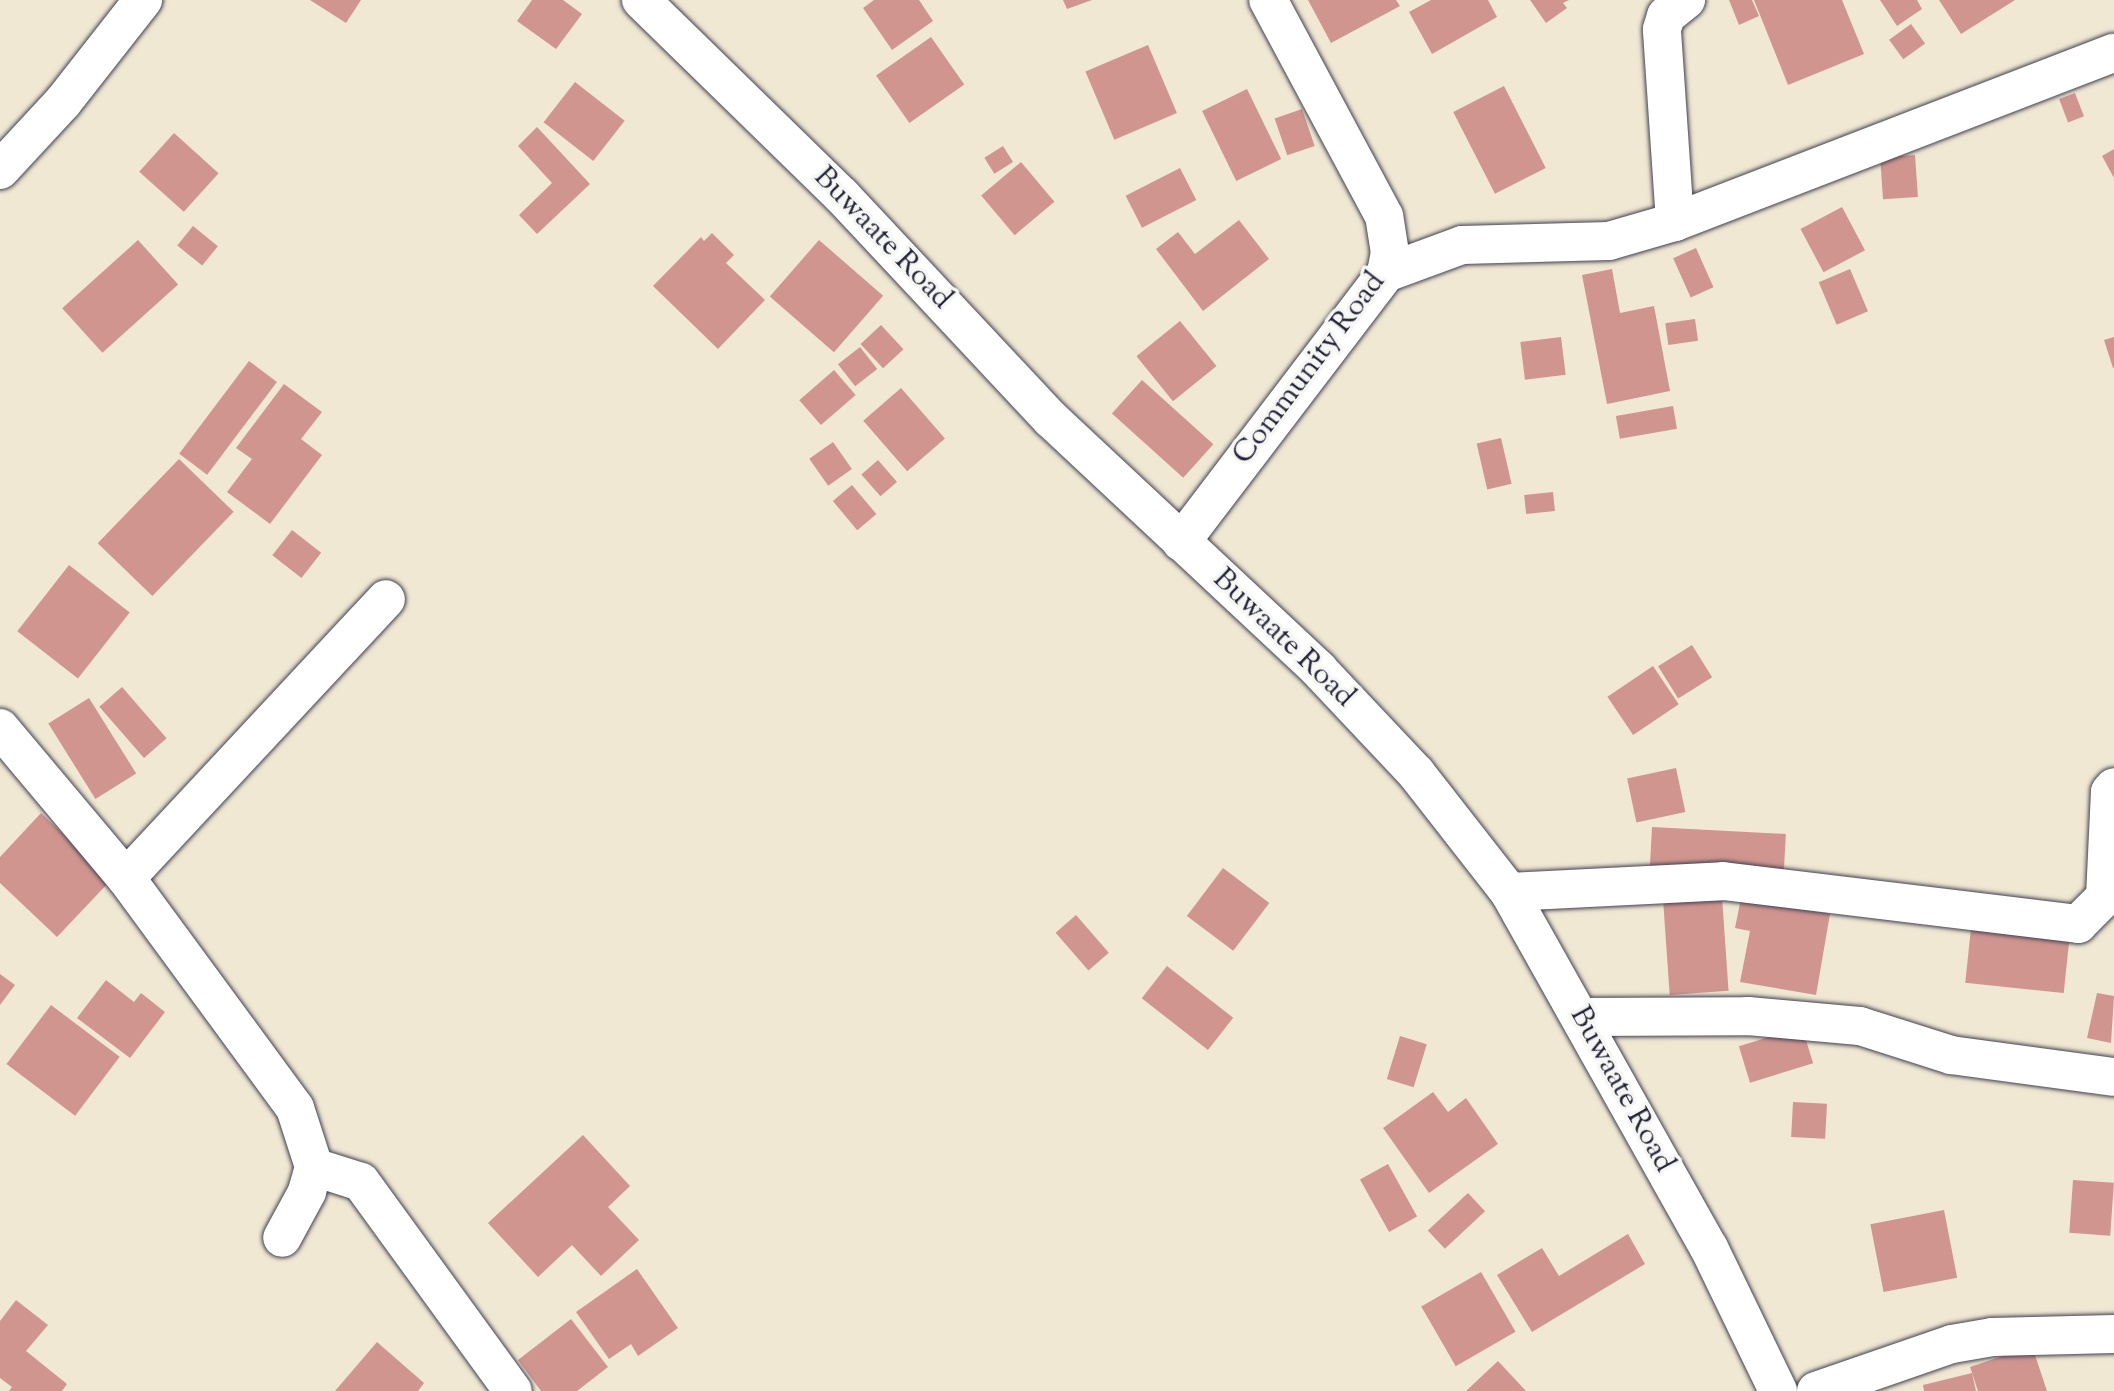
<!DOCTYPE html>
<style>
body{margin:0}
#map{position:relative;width:2114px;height:1391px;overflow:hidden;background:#f0e8d3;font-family:"Sorts Mill Goudy",serif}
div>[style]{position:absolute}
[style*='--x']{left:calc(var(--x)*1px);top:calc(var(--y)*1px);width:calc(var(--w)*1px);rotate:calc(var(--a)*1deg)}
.building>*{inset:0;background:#d19590;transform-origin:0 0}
.roads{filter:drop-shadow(0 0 2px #414052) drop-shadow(0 0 2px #414052)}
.minor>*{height:38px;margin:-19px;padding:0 19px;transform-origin:19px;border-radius:19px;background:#fff}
.tertiary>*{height:38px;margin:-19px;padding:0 19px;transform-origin:19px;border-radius:19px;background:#fff}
span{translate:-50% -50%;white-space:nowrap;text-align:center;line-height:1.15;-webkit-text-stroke:7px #f6f6f2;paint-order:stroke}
.street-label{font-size:30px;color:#22223b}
</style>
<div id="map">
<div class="building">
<div style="clip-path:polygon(310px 0,361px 0,346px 23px)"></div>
<div style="clip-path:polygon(532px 0,563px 0,582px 14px,556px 49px,517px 21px)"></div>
<div style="clip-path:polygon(874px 0,919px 0,933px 21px,892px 50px,863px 8px)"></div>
<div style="clip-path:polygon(1063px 0,1092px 0,1067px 9px)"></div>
<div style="clip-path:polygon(1308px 0,1396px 0,1400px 6px,1331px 43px)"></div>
<div style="clip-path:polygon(1431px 0,1488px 0,1497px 17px,1432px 54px,1409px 12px)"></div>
<div style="clip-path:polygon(1530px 0,1569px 0,1563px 3px,1567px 8px,1546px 23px)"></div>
<div style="clip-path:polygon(1729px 0,1752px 0,1759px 16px,1739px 25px)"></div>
<div style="clip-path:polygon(1754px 0,1842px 0,1864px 54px,1788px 85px)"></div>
<div style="clip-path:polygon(1880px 0,1917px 0,1922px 9px,1897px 26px)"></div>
<div style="clip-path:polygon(1939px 0,2015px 0,1961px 34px)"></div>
<div style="left:1911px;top:24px;width:24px;height:27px;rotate:54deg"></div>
<div style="left:931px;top:37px;width:58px;height:67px;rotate:55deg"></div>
<div style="left:1148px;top:45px;width:74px;height:68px;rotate:67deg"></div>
<div style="left:575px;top:82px;width:63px;height:51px;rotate:38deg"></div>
<div style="left:1504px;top:86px;width:92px;height:57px;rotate:63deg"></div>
<div style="left:1247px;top:89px;width:78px;height:50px;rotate:64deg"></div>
<div style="left:2075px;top:93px;width:25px;height:17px;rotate:69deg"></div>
<div style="left:1302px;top:109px;width:39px;height:29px;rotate:71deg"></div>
<div style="clip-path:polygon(537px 127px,590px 184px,537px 234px,519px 215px,552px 183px,518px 146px)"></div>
<div style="left:174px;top:133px;width:60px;height:52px;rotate:42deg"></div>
<div style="left:1003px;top:146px;width:19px;height:22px;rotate:58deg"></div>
<div style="clip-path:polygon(2114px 149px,2114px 178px,2102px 156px)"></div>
<div style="left:1915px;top:155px;width:42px;height:35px;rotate:86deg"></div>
<div style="left:1021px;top:162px;width:52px;height:52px;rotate:50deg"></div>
<div style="left:1180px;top:168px;width:36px;height:61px;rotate:63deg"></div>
<div style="left:1842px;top:207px;width:49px;height:47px;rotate:62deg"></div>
<div style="clip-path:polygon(1239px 220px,1269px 259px,1203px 311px,1156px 249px,1178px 232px,1195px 254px)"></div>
<div style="left:193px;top:226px;width:32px;height:25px;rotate:39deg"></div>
<div style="clip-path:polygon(712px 233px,734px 255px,726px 263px,765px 300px,718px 349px,653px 286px,701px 237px,704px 241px)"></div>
<div style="left:138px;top:240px;width:60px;height:102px;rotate:48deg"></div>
<div style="left:819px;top:240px;width:85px;height:75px;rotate:41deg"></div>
<div style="left:1696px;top:248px;width:43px;height:25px;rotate:66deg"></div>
<div style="clip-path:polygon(1612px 269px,1620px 313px,1654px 306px,1670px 391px,1607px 404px,1582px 275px)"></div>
<div style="left:1850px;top:269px;width:46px;height:34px;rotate:67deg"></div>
<div style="left:1695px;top:319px;width:22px;height:30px;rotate:82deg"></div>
<div style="left:1180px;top:321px;width:58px;height:56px;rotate:51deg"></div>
<div style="left:881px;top:325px;width:33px;height:28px;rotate:47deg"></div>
<div style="left:1561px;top:337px;width:38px;height:41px;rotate:83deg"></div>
<div style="clip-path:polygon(2114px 337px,2114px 368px,2113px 368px,2104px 340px)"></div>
<div style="left:860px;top:347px;width:28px;height:28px;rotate:52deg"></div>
<div style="left:249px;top:361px;width:35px;height:116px;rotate:37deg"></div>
<div style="left:834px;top:370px;width:33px;height:46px;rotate:49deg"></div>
<div style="left:1142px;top:380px;width:96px;height:45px;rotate:42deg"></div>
<div style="clip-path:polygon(284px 384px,322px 412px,301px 439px,322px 455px,270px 524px,227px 492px,252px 459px,236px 448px)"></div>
<div style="left:901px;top:388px;width:67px;height:50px;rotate:49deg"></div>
<div style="left:1673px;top:406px;width:23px;height:58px;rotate:80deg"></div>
<div style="left:1501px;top:438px;width:47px;height:25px;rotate:77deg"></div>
<div style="left:833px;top:442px;width:33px;height:29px;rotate:55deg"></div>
<div style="left:179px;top:459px;width:76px;height:117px;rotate:44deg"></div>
<div style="left:878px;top:460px;width:29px;height:22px;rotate:49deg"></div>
<div style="left:852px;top:485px;width:38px;height:25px;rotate:50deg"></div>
<div style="left:1553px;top:492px;width:19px;height:29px;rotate:84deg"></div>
<div style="left:292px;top:530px;width:37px;height:32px;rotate:38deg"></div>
<div style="left:69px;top:565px;width:77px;height:84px;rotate:38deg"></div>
<div style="left:1692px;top:645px;width:38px;height:40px;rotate:58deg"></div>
<div style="left:1653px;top:666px;width:46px;height:55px;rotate:56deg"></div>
<div style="left:122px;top:687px;width:68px;height:30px;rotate:49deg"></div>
<div style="left:89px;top:698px;width:89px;height:48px;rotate:58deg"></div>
<div style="left:1676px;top:768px;width:45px;height:50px;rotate:78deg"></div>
<div style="clip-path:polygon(41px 813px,111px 880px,57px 937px,0 883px,0 857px)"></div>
<div style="left:1652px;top:827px;width:134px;height:39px;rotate:3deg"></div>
<div style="left:1223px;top:868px;width:58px;height:60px;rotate:37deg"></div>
<div style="left:1722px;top:897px;width:94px;height:59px;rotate:86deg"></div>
<div style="clip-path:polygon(1741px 898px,1830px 914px,1816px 995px,1740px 982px,1750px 931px,1735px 928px)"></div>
<div style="left:1076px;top:915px;width:50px;height:27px;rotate:49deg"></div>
<div style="left:1971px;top:928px;width:99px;height:55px;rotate:6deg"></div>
<div style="left:1167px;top:966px;width:84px;height:41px;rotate:38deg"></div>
<div style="clip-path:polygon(0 974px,15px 985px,0 1005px)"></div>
<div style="clip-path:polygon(106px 980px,134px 1002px,141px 993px,165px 1012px,130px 1058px,77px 1018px)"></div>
<div style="clip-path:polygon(2097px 993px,2114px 996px,2111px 1043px,2087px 1038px)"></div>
<div style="left:51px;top:1005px;width:86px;height:74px;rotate:37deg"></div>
<div style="left:1802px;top:1027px;width:38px;height:66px;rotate:73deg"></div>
<div style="left:1400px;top:1036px;width:28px;height:45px;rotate:17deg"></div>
<div style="clip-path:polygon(1433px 1092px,1448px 1112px,1466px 1098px,1498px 1144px,1429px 1193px,1383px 1128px)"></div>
<div style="left:1793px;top:1102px;width:34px;height:35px;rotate:3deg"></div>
<div style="clip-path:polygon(583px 1135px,630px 1186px,608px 1207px,639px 1240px,601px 1276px,572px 1245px,538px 1277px,488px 1223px)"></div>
<div style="left:1388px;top:1164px;width:60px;height:32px;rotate:61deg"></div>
<div style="left:2073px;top:1180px;width:41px;height:53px;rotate:4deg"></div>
<div style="left:1468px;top:1193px;width:25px;height:55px;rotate:47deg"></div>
<div style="left:1944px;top:1210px;width:69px;height:75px;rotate:79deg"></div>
<div style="clip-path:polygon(1628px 1234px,1645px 1264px,1532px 1332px,1497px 1275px,1542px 1248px,1559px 1276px)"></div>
<div style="clip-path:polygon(637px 1269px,678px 1328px,638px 1356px,631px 1344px,609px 1359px,576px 1312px)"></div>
<div style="left:1481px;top:1272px;width:69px;height:69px;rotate:60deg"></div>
<div style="clip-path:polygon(16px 1300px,48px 1325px,26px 1351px,67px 1384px,62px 1391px,9px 1391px,12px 1387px,0 1378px,0 1321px)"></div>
<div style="clip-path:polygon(571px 1319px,608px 1367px,577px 1391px,541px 1391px,518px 1360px)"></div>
<div style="clip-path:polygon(377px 1342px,424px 1383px,418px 1391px,335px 1391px)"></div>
<div style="clip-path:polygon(2032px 1346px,2047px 1391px,1978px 1391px,1970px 1367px)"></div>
<div style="clip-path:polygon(1498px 1361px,1526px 1391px,1466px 1391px)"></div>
<div style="clip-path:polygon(1972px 1373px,1976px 1391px,1924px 1391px,1923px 1385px)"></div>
</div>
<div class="roads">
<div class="minor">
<div style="--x:0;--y:170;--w:93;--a:-47.2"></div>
<div style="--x:63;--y:102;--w:130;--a:-51.9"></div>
<div style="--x:1675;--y:222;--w:193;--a:-93.9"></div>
<div style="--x:1662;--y:29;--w:14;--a:-73"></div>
<div style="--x:1666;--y:16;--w:26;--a:-39"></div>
<div style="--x:1386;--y:273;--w:81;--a:-20.2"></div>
<div style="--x:1462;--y:245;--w:147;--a:-1.6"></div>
<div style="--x:1609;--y:241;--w:69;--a:-16.1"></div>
<div style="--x:1675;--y:222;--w:470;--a:-21.1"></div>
<div style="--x:1181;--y:542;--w:338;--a:-52.7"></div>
<div style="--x:1386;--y:273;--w:20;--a:-79"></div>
<div style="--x:1390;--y:253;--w:37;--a:-99"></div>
<div style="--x:1384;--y:216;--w:245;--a:-118.2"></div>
<div style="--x:0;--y:728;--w:196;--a:50"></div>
<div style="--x:126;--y:878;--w:285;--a:53.7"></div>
<div style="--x:295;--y:1108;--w:62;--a:72.1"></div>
<div style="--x:314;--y:1167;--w:26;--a:106"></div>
<div style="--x:307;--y:1192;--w:52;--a:118.5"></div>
<div style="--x:126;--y:878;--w:381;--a:-47"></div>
<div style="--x:1509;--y:892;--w:214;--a:-2.9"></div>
<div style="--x:1723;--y:881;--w:358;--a:6.9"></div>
<div style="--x:2078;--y:924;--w:38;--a:-45"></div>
<div style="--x:2105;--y:897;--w:105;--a:-87.3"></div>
<div style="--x:2110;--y:792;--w:6;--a:-51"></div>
<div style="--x:1582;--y:1017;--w:166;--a:-0.3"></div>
<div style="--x:1748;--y:1016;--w:112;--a:5.1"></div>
<div style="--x:1860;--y:1026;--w:96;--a:17.7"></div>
<div style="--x:1951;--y:1055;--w:164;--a:7.7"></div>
<div style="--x:314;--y:1167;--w:49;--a:17.7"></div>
<div style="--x:361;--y:1182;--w:258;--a:54"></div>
<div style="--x:1816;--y:1391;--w:144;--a:-19.1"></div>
<div style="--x:1952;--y:1344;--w:41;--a:-9.9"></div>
<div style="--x:1992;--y:1337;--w:122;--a:-1.4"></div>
</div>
<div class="tertiary">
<div style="--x:641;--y:0;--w:281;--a:44.3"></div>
<div style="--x:842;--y:196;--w:306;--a:46.9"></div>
<div style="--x:1051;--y:419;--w:367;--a:43.1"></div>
<div style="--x:1319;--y:670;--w:141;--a:46.7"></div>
<div style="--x:1416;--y:773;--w:151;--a:52"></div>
<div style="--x:1509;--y:892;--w:408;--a:60.7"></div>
<div style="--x:1709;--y:1248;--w:159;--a:64.2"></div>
</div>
</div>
<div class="street-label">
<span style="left:882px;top:239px;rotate:46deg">Buwaate Road</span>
<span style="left:1310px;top:369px;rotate:-53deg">Community Road</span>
<span style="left:1283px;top:639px;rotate:44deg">Buwaate Road</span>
<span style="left:1621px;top:1090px;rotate:61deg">Buwaate Road</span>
</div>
</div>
